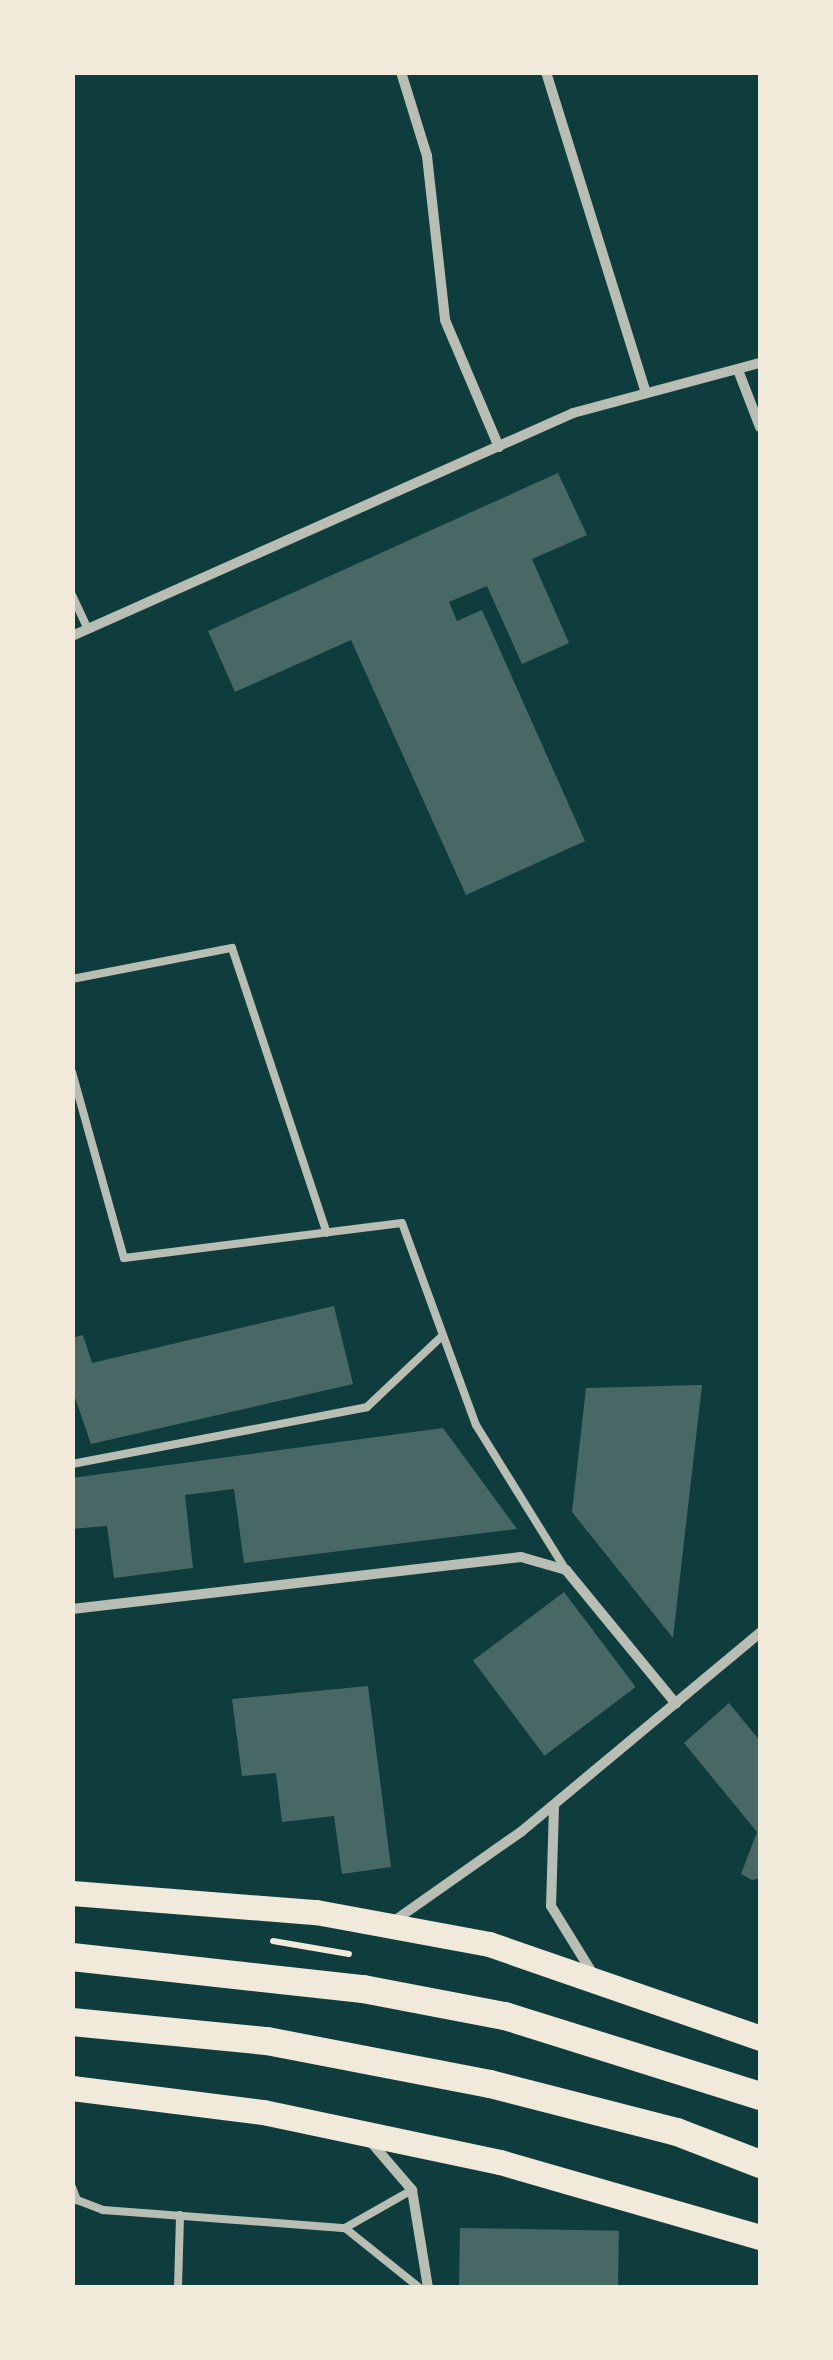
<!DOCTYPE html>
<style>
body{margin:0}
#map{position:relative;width:833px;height:2360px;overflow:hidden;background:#0f3d3e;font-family:Roboto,sans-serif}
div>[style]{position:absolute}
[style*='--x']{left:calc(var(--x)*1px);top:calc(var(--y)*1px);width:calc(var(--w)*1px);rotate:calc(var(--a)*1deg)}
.building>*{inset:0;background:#486865;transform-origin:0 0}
.path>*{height:6px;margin:-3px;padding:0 3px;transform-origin:3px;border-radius:3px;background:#f1e9da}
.service>*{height:8px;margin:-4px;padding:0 4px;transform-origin:4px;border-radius:4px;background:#b8beb3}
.minor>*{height:10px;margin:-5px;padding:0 5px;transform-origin:5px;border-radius:5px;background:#b8beb3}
.primary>*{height:25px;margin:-12.5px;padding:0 12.5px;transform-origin:12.5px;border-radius:12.5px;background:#f1e9da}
.trunk>*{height:28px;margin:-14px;padding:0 14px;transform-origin:14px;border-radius:14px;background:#f1e9da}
span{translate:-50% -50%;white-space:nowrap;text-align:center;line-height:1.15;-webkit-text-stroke:10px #f1e9da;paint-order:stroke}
.frame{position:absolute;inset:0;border:75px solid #f1e9da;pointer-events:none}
</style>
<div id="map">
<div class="building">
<div style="clip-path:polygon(558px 473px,587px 535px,532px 559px,569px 643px,522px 664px,487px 586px,449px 602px,457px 621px,482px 610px,585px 841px,466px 895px,351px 640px,235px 692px,208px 631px)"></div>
<div style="clip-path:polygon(334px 1306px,353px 1384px,91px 1444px,72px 1389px,72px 1338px,83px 1335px,92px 1363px)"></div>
<div style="clip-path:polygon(702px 1385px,673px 1638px,572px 1512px,586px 1388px)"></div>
<div style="clip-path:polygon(443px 1428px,517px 1529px,244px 1563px,234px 1489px,185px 1495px,193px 1568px,114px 1578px,107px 1526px,72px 1529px,72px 1478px)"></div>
<div style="left:564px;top:1592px;width:119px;height:114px;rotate:53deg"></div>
<div style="clip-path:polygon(368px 1686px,391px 1867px,342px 1874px,334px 1816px,282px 1822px,276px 1773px,242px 1776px,232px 1699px)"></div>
<div style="clip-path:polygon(729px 1703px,760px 1741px,760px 1878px,752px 1880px,741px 1874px,757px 1832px,684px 1743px)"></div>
<div style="left:460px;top:2228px;width:159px;height:60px;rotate:1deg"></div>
</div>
<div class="path">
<div style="--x:273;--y:1941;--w:77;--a:9.7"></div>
</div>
<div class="service">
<div style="--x:72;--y:595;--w:38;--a:65"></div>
<div style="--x:72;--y:979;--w:163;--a:-11"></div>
<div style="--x:232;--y:948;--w:300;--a:71.6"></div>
<div style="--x:72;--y:1072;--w:193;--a:74.4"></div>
<div style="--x:124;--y:1258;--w:280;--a:-7.2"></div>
<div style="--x:402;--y:1223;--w:215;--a:69.9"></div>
<div style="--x:476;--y:1425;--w:171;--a:58.2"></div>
<div style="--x:72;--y:1464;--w:300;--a:-10.9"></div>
<div style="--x:367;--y:1407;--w:102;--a:-43.4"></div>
<div style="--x:72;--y:2187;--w:14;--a:69"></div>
<div style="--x:77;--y:2200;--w:28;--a:21"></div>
<div style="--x:103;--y:2210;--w:243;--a:4.3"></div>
<div style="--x:345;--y:2228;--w:77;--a:-29.6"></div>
<div style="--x:345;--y:2228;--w:96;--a:38.7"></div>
<div style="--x:178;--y:2288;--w:73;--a:-88.4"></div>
</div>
<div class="minor">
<div style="--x:401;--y:72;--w:88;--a:72.8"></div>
<div style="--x:427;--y:156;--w:165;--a:83.7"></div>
<div style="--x:445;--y:320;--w:138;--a:67"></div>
<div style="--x:546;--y:72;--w:333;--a:72.7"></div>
<div style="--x:738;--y:370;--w:61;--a:68.9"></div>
<div style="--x:72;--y:636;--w:548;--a:-23.99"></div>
<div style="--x:573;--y:413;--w:194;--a:-15"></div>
<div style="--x:72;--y:1609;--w:452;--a:-6.6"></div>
<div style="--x:521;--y:1557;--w:47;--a:16.1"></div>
<div style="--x:566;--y:1570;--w:173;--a:50.6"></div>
<div style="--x:554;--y:1806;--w:100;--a:91.7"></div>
<div style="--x:551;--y:1906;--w:76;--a:58.4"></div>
<div style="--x:394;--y:1921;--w:156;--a:-35.1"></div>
<div style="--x:522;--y:1831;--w:310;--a:-39.8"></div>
<div style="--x:370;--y:2141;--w:65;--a:49.4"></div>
<div style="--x:412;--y:2190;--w:99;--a:80.7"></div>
</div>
<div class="primary">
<div style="--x:72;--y:1893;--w:245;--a:4.5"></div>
<div style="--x:316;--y:1912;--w:176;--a:10.5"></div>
<div style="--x:489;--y:1944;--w:287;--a:19.1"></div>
<div style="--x:72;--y:2088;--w:193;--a:7.2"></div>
<div style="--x:263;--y:2112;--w:242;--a:11.9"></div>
<div style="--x:500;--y:2162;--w:271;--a:16.1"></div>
</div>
<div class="trunk">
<div style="--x:72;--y:1957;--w:293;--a:6.3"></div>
<div style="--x:363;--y:1989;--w:145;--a:10.8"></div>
<div style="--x:505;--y:2016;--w:267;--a:17.4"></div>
<div style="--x:72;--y:2022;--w:196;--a:5.6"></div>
<div style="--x:267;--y:2041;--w:227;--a:10.9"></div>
<div style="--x:490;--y:2084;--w:193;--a:14.4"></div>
<div style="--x:677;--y:2132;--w:89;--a:21.1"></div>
</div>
<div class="frame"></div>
</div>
